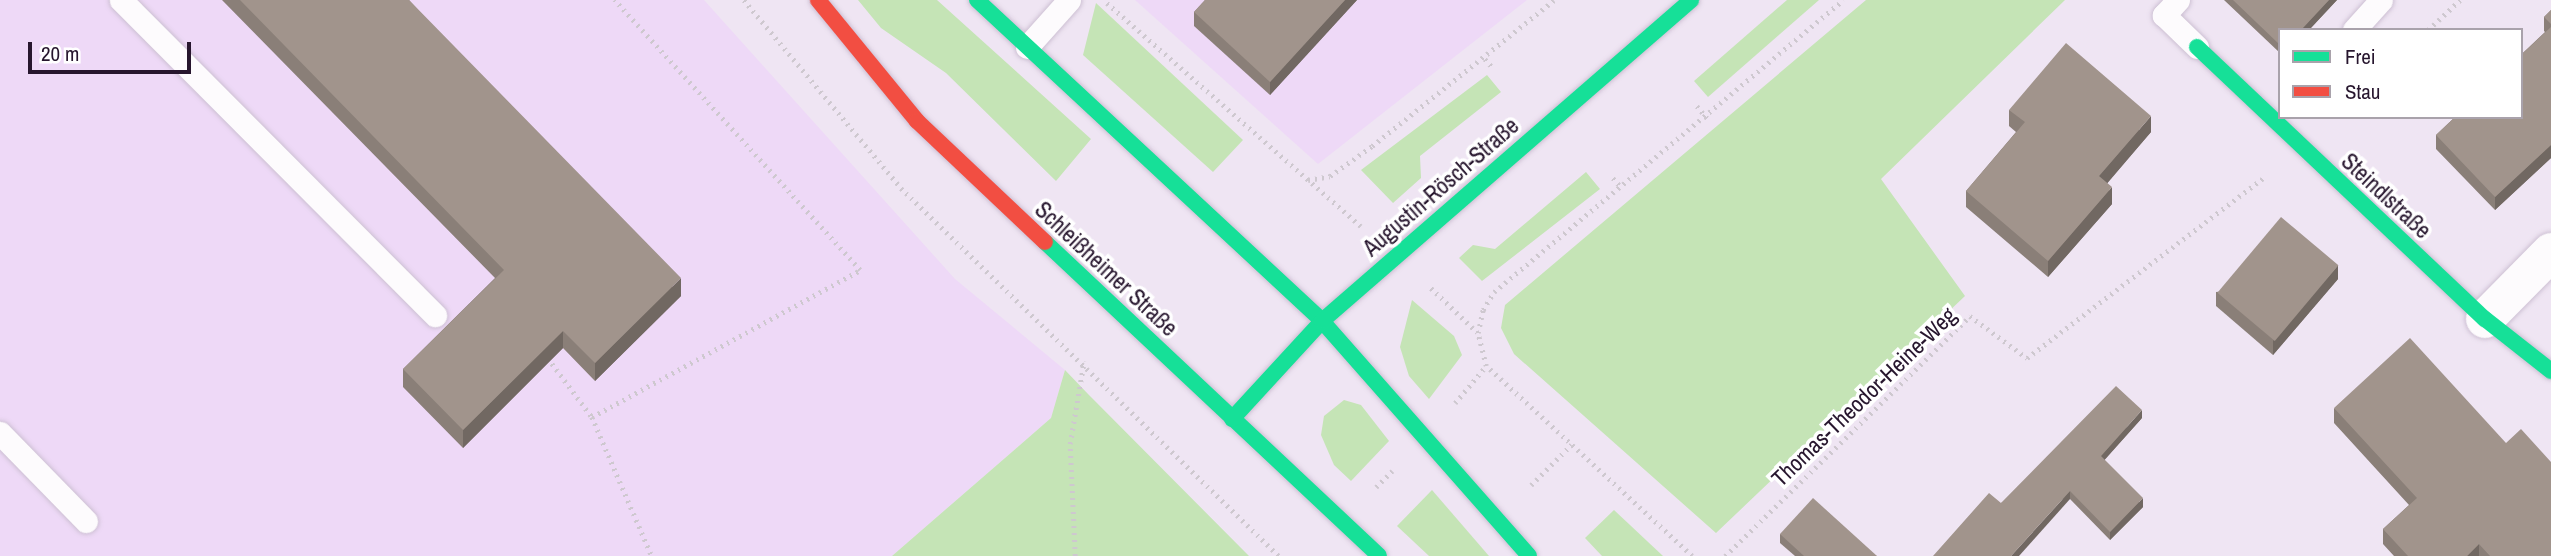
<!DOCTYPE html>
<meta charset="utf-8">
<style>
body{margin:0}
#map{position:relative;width:2551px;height:556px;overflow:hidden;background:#efe5f3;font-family:"Archivo Narrow",sans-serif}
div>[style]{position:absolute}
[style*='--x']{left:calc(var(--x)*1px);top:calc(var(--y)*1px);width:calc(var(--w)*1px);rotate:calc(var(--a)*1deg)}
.built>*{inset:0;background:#eed9f7}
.green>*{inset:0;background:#c5e4b6}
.path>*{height:4.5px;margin-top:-2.25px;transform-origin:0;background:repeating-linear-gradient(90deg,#cec8cf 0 2px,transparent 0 7px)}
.roads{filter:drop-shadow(0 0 2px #cdc0d3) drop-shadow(0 0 2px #cdc0d3)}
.lane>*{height:23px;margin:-11.5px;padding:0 11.5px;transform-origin:11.5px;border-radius:11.5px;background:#fdfbfd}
.street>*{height:38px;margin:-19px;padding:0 19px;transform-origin:19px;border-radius:19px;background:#fdfbfd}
.fast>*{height:16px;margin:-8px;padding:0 8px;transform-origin:8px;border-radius:8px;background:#16e098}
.jam>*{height:16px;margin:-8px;padding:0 8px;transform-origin:8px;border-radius:8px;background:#f24e42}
.wall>*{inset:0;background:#8a7f78}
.shaded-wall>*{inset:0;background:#716862}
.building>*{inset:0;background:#a1948c;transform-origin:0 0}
span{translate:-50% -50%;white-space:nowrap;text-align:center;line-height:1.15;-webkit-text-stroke:7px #fff;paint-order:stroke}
.street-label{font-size:23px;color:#27162e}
.legend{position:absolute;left:2278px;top:28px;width:245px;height:91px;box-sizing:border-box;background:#fff;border:2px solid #a9a2ab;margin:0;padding:9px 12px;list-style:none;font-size:21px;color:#27162e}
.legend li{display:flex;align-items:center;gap:14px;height:35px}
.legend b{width:35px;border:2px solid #a9a2ab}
.scale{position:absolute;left:28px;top:42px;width:163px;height:32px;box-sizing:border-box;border:4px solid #27162e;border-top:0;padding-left:9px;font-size:21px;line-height:24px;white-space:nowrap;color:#27162e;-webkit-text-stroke:5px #fff;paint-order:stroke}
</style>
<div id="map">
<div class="built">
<div style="clip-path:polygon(0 0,704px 0,955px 279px,1065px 370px,1051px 418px,892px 556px,0 556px)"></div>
<div style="clip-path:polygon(1135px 0,1527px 0,1318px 164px)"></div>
</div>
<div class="green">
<div style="clip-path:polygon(858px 0,937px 0,1091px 139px,1056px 181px,946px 73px,881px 28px)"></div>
<div style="clip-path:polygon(1787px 0,1819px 0,1708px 97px,1694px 81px)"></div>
<div style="clip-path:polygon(1866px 0,2065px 0,1881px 179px,1965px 296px,1716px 533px,1514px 354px,1501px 328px,1505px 305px)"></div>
<div style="clip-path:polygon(1096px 3px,1243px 140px,1213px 172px,1083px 55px)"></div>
<div style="clip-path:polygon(1487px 75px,1501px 92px,1420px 156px,1421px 178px,1393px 203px,1361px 170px)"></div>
<div style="clip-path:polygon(1586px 172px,1600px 189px,1482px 281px,1459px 258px,1473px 245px,1495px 249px)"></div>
<div style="clip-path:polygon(1412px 300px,1454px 336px,1462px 355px,1429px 399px,1409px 376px,1400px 347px)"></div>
<div style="clip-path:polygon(1065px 370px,1088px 394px,1249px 556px,892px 556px,1051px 418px)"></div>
<div style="clip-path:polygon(1344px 400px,1361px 405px,1389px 441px,1351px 481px,1334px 465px,1321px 435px,1324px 416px)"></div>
<div style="clip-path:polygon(1432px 490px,1489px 556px,1429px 556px,1397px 526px)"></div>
<div style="clip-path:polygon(1614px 510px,1663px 556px,1602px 556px,1585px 538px)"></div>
</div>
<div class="path">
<div style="--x:744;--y:0;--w:245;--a:50.1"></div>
<div style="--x:901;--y:188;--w:528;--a:44.23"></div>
<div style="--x:1107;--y:3;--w:338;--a:41.3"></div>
<div style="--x:2428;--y:30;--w:44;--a:-43.2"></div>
<div style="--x:1485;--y:59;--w:13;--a:48"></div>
<div style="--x:1697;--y:106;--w:16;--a:50"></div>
<div style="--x:1613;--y:178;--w:13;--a:48"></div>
<div style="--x:1308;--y:180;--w:22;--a:-10"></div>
<div style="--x:1330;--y:176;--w:52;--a:-35.5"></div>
<div style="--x:1372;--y:146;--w:233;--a:-38.7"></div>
<div style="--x:1431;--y:288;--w:64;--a:43.7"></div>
<div style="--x:548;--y:358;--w:74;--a:53.3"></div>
<div style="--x:592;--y:417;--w:306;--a:-28.7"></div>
<div style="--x:860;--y:270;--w:365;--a:-132.3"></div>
<div style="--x:1455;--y:403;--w:48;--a:-50"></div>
<div style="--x:592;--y:417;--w:151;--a:66.7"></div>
<div style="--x:1531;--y:485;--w:57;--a:-45"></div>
<div style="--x:1376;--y:487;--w:23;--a:-45"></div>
<div style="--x:1075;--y:556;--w:112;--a:-92.6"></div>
<div style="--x:1070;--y:444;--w:84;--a:-80.4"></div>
<div style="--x:1692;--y:556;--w:280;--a:-137.3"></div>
<div style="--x:1486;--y:366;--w:34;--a:-104"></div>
<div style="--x:1478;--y:333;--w:24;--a:-78"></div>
<div style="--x:1483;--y:310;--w:21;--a:-59"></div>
<div style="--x:1494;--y:292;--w:455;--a:-39.9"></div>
<div style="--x:1725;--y:556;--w:343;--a:-44.4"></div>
<div style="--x:1970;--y:316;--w:71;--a:36.4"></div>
<div style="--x:2027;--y:358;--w:299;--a:-37.3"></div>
</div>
<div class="roads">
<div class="lane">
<div style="--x:121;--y:0;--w:445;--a:45.1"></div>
<div style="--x:2178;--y:0;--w:21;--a:133"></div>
<div style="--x:2164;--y:15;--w:46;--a:44.1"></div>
<div style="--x:2354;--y:30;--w:40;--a:-48"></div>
<div style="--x:1027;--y:47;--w:63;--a:-48.2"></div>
<div style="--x:0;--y:433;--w:123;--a:45.7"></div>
</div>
<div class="street">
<div style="--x:2485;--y:319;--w:94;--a:-45.4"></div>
</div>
<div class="fast">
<div style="--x:977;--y:0;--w:471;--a:42.9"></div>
<div style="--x:1322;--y:321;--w:313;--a:48.6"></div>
<div style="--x:2197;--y:47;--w:396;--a:43.4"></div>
<div style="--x:2485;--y:319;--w:84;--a:38.2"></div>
<div style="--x:1045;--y:242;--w:458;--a:43.2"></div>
<div style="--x:1232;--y:419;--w:133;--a:-47.4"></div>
<div style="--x:1322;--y:321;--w:489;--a:-41"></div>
</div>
<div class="jam">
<div style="--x:818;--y:0;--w:156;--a:50.7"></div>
<div style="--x:917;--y:121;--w:176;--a:43.4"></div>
</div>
</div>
<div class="wall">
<div style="clip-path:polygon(222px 0,409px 0,681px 296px,595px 381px,563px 348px,463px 448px,403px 387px,403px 369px,495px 278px)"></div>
<div style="clip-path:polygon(1205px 0,1357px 0,1270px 95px,1194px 26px,1194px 12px)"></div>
<div style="clip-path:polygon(2224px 0,2337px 0,2309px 30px,2280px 30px,2280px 53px)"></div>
<div style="clip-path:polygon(2551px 10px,2551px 158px,2495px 210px,2436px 149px,2436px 135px,2545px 32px,2544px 31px,2544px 17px)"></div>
<div style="clip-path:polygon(2009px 110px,2151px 132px,2107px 183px,2112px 204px,2048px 277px,1966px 207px,1966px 191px,2016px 132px,2009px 126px)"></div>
<div style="clip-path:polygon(2338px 279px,2273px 355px,2216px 306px,2216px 292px)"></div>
<div style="clip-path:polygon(2334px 408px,2551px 556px,2394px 556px,2383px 544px,2383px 529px,2409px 505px,2334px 423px)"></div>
<div style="clip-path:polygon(2142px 418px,2104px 460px,2143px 507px,2110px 540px,2070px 499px,2001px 503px)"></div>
<div style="clip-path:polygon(1780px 534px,1877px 556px,1795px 556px,1780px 543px)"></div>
</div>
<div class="shaded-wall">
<div style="clip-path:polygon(1345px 0,1357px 0,1270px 95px,1270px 82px)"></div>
<div style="clip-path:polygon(2329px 0,2337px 0,2309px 30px,2301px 30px)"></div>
<div style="clip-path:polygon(2151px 116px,2151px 132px,2099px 193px,2099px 176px)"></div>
<div style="clip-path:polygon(2551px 145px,2551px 158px,2495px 210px,2495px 197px)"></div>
<div style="clip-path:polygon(2112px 187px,2112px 204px,2048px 277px,2048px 261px)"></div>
<div style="clip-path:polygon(2338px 265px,2338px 279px,2273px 355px,2273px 341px)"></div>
<div style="clip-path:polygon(681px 278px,681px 296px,595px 381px,595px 363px)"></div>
<div style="clip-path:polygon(563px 331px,563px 348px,463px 448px,463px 430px)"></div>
<div style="clip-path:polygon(2142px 410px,2142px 418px,2101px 464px,2101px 456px)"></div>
<div style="clip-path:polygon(2070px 491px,2070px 499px,2019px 556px,2011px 556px)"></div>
<div style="clip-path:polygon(2143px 498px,2143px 507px,2110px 540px,2110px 532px)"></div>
<div style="clip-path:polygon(2479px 544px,2479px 556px,2467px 556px)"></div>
</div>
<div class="building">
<div style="clip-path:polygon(240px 0,409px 0,681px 278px,595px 363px,563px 331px,463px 430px,403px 369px,504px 270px)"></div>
<div style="clip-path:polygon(1205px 0,1345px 0,1270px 82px,1194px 12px)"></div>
<div style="clip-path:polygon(2233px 0,2329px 0,2301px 30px,2280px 30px,2280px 45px)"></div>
<div style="clip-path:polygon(2551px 10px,2551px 24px,2544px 17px)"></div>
<div style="clip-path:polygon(2551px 27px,2551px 145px,2495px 197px,2436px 135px,2455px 117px,2521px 117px,2521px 55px)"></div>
<div style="clip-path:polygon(2066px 43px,2151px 116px,2099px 176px,2112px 187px,2048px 261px,1966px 191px,2025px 122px,2009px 110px)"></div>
<div style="left:2281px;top:217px;width:75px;height:99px;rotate:40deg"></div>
<div style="clip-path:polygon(2410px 338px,2506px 443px,2521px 429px,2551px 462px,2551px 556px,2490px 556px,2479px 544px,2467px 556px,2408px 556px,2383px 529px,2417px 498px,2334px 408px)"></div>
<div style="clip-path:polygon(2116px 386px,2142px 410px,2101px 456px,2143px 498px,2110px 532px,2070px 491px,2011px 556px,1933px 556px,1989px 493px,2001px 503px)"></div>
<div style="clip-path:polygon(1813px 498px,1877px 556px,1804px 556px,1780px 534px)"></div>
</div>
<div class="street-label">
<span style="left:1441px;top:187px;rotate:-41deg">Augustin-Rösch-Straße</span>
<span style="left:2386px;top:196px;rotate:43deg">Steindlstraße</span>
<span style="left:1106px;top:269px;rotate:43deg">Schleißheimer Straße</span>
<span style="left:1864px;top:397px;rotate:-44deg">Thomas-Theodor-Heine-Weg</span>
</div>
<ul class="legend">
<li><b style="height:9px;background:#16e098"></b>Frei</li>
<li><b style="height:9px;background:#f24e42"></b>Stau</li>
</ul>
<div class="scale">20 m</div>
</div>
